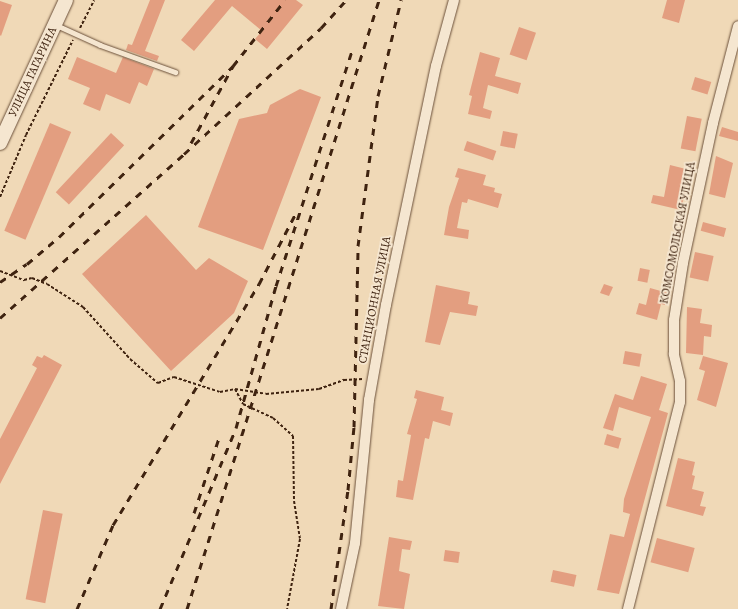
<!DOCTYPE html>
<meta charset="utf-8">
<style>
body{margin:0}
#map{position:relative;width:738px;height:609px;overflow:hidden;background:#f0d9b7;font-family:Alegreya,serif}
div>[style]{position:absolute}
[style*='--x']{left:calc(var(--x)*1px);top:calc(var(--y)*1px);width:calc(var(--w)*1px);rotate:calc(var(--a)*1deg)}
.building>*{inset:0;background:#e39e80;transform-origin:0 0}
.path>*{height:2px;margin-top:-1px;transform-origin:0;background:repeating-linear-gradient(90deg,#3f2310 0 3px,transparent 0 5px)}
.roads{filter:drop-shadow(0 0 1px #6b503a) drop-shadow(0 0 1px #6b503a)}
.lane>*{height:5px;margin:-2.5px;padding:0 2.5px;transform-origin:2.5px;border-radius:2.5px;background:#f5e6d0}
.street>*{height:10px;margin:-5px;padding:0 5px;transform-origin:5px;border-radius:5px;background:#f5e6d0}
.secondary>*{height:14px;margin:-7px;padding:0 7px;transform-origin:7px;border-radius:7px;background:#f5e6d0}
.rail>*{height:3px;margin-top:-1.5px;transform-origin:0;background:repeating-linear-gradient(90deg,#3f2310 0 7px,transparent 0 14px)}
span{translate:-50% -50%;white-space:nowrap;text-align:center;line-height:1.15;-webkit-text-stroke:3.5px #f5e6d0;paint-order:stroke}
.street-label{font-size:12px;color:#3f2310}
</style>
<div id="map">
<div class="building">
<div style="clip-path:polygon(150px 0,165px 0,145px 51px,159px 56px,157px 61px,126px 50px,128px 44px,132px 45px)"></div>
<div style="clip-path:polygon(215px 0,296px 0,303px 5px,267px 49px,255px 39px,262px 31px,232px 6px,194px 51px,181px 40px)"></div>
<div style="clip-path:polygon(667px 0,685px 0,679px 23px,662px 18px)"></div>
<div style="clip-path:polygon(0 1px,12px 5px,1px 36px,0 35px)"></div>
<div style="left:519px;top:27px;width:18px;height:29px;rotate:19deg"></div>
<div style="clip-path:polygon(480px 52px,500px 58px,495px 76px,521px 83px,518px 94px,488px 85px,483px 108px,492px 111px,490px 119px,468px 114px,472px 96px,469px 95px)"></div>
<div style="clip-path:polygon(77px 57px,116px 73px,123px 57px,154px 69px,147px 86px,139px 82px,130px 104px,106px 94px,100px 111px,83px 104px,90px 88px,68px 79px)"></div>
<div style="left:695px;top:77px;width:17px;height:13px;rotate:17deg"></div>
<div style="clip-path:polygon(300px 89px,321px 97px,263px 250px,198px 227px,239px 119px,267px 113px,270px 105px)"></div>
<div style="left:687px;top:116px;width:15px;height:33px;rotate:11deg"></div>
<div style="left:50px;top:123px;width:23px;height:117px;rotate:23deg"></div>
<div style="clip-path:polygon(722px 127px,738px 132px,738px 141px,719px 136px)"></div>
<div style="left:503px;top:131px;width:15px;height:15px;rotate:11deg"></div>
<div style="left:111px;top:133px;width:18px;height:81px;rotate:43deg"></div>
<div style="left:467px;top:141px;width:31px;height:10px;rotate:19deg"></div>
<div style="clip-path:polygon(716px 156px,733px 163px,725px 198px,709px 194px)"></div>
<div style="clip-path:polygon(670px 165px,690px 170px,681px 210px,651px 203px,653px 195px,664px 197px)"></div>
<div style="clip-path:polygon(458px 168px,486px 175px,483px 185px,495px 188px,494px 192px,502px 194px,498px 208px,468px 199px,467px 203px,462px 202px,457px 228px,469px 230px,468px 239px,444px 235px,449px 207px,459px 178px,455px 177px)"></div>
<div style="clip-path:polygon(146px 215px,196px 270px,209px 258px,248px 281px,234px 313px,171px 371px,82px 274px)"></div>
<div style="left:703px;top:222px;width:24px;height:9px;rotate:15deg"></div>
<div style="left:695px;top:252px;width:19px;height:26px;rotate:12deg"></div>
<div style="left:640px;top:268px;width:10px;height:13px;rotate:11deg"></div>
<div style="clip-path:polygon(604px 284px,613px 287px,609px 296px,600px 293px)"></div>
<div style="clip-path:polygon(436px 285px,470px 292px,468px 304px,478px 306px,476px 316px,450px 312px,440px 345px,425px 342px)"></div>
<div style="clip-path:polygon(650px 288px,668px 293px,665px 305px,661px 304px,657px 320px,636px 314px,639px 303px,646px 305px)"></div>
<div style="clip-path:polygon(687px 307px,702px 309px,700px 323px,712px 325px,711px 337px,704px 336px,703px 355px,686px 353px)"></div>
<div style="left:625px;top:351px;width:17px;height:13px;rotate:10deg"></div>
<div style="clip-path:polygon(44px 355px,62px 365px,0 484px,0 439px,37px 368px,32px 365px,37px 356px,42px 358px)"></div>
<div style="clip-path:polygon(703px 356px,728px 363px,716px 407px,697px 400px,705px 371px,699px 369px)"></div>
<div style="clip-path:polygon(641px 376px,667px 384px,659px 410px,668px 413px,619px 594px,597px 590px,610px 534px,624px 537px,630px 514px,623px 512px,624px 499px,651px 417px,619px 407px,613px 431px,603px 428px,615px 394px,633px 400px)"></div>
<div style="clip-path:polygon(416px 390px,444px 397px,441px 410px,453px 413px,450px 426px,433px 421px,429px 439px,425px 438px,413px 500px,396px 497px,398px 480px,403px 481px,411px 435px,407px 434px,417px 399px,414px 398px)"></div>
<div style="left:607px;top:434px;width:15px;height:11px;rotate:16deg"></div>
<div style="clip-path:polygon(678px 458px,695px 462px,692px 475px,695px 476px,692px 489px,704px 492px,700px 506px,706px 507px,703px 516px,666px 506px)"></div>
<div style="left:43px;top:510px;width:20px;height:91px;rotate:11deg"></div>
<div style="clip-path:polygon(389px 537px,412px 541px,410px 550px,402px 549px,399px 571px,410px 574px,404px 609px,378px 606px)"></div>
<div style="left:657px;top:538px;width:39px;height:25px;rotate:15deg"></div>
<div style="left:445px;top:550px;width:15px;height:11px;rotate:8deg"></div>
<div style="left:553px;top:570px;width:24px;height:12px;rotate:12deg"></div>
</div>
<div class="path">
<div style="--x:80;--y:28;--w:31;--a:-63"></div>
<div style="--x:0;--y:197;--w:67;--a:-67.2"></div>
<div style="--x:26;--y:135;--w:106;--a:-63.7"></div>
<div style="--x:0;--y:271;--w:26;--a:21"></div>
<div style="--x:24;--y:280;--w:8;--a:-14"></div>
<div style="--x:32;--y:278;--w:16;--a:22"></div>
<div style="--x:47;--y:284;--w:43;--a:32.6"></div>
<div style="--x:83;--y:307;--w:70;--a:47.9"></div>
<div style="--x:130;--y:359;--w:37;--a:41"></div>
<div style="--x:158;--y:383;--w:17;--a:-21"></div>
<div style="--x:174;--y:377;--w:48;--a:18.1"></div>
<div style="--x:220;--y:392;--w:15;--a:-11"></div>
<div style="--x:235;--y:389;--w:31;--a:9"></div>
<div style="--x:266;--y:394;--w:53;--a:-5.4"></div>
<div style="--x:319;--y:389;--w:27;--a:-20"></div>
<div style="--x:344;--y:380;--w:19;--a:-3"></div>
<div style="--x:235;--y:389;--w:17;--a:62"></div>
<div style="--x:243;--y:404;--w:33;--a:25"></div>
<div style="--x:273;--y:418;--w:27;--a:42"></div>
<div style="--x:293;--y:436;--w:65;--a:89.1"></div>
<div style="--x:294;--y:501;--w:38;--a:81"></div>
<div style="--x:300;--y:539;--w:71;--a:100.5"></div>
</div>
<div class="roads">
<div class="lane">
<div style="--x:56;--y:25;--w:48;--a:24.4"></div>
<div style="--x:100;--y:45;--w:80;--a:19.8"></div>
</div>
<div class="street">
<div style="--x:341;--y:609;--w:67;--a:-78"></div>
<div style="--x:355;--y:543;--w:144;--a:-84.4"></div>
<div style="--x:369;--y:400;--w:97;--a:-79.9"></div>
<div style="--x:386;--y:305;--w:244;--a:-78.2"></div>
<div style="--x:436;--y:66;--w:68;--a:-74.7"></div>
<div style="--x:628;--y:609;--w:213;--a:-75.9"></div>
<div style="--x:680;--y:402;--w:21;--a:-90"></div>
<div style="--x:680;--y:381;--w:28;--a:-103"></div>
<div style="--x:674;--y:354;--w:34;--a:-90"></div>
<div style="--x:674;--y:320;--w:58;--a:-81"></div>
<div style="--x:683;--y:263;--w:143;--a:-77.9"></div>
<div style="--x:713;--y:123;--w:100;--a:-75.5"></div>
</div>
<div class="secondary">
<div style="--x:0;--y:143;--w:157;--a:-65.2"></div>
</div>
</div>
<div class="rail">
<div style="--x:191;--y:143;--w:88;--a:-61.4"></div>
<div style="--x:233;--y:66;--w:84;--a:-51.8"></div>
<div style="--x:0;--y:282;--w:32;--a:-34"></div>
<div style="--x:27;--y:264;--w:42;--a:-40.2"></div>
<div style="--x:59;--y:237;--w:244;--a:-44.5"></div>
<div style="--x:0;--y:318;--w:246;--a:-41.7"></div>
<div style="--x:184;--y:154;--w:186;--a:-42.6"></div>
<div style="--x:321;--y:28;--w:38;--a:-48"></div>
<div style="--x:194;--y:513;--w:82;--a:-71.6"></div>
<div style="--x:77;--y:609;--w:91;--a:-66.8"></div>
<div style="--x:113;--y:525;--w:282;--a:-58.8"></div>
<div style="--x:259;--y:284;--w:80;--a:-62.5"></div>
<div style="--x:160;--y:609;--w:196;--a:-67.2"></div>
<div style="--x:236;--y:428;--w:148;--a:-74.3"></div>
<div style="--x:276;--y:286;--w:250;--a:-72.1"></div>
<div style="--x:187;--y:609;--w:639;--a:-72.5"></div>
<div style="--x:331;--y:609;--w:120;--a:-81.9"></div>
<div style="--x:348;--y:490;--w:63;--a:-84.6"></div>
<div style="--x:354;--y:427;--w:181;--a:-88.7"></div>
<div style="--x:358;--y:246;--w:151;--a:-82.4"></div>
<div style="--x:378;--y:96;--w:99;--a:-76.5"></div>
</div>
<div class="street-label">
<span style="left:33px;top:72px;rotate:-65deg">УЛИЦА ГАГАРИНА</span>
<span style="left:678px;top:233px;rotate:-79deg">КОМСОМОЛЬСКАЯ УЛИЦА</span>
<span style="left:375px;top:300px;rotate:-79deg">СТАНЦИОННАЯ УЛИЦА</span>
</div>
</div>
